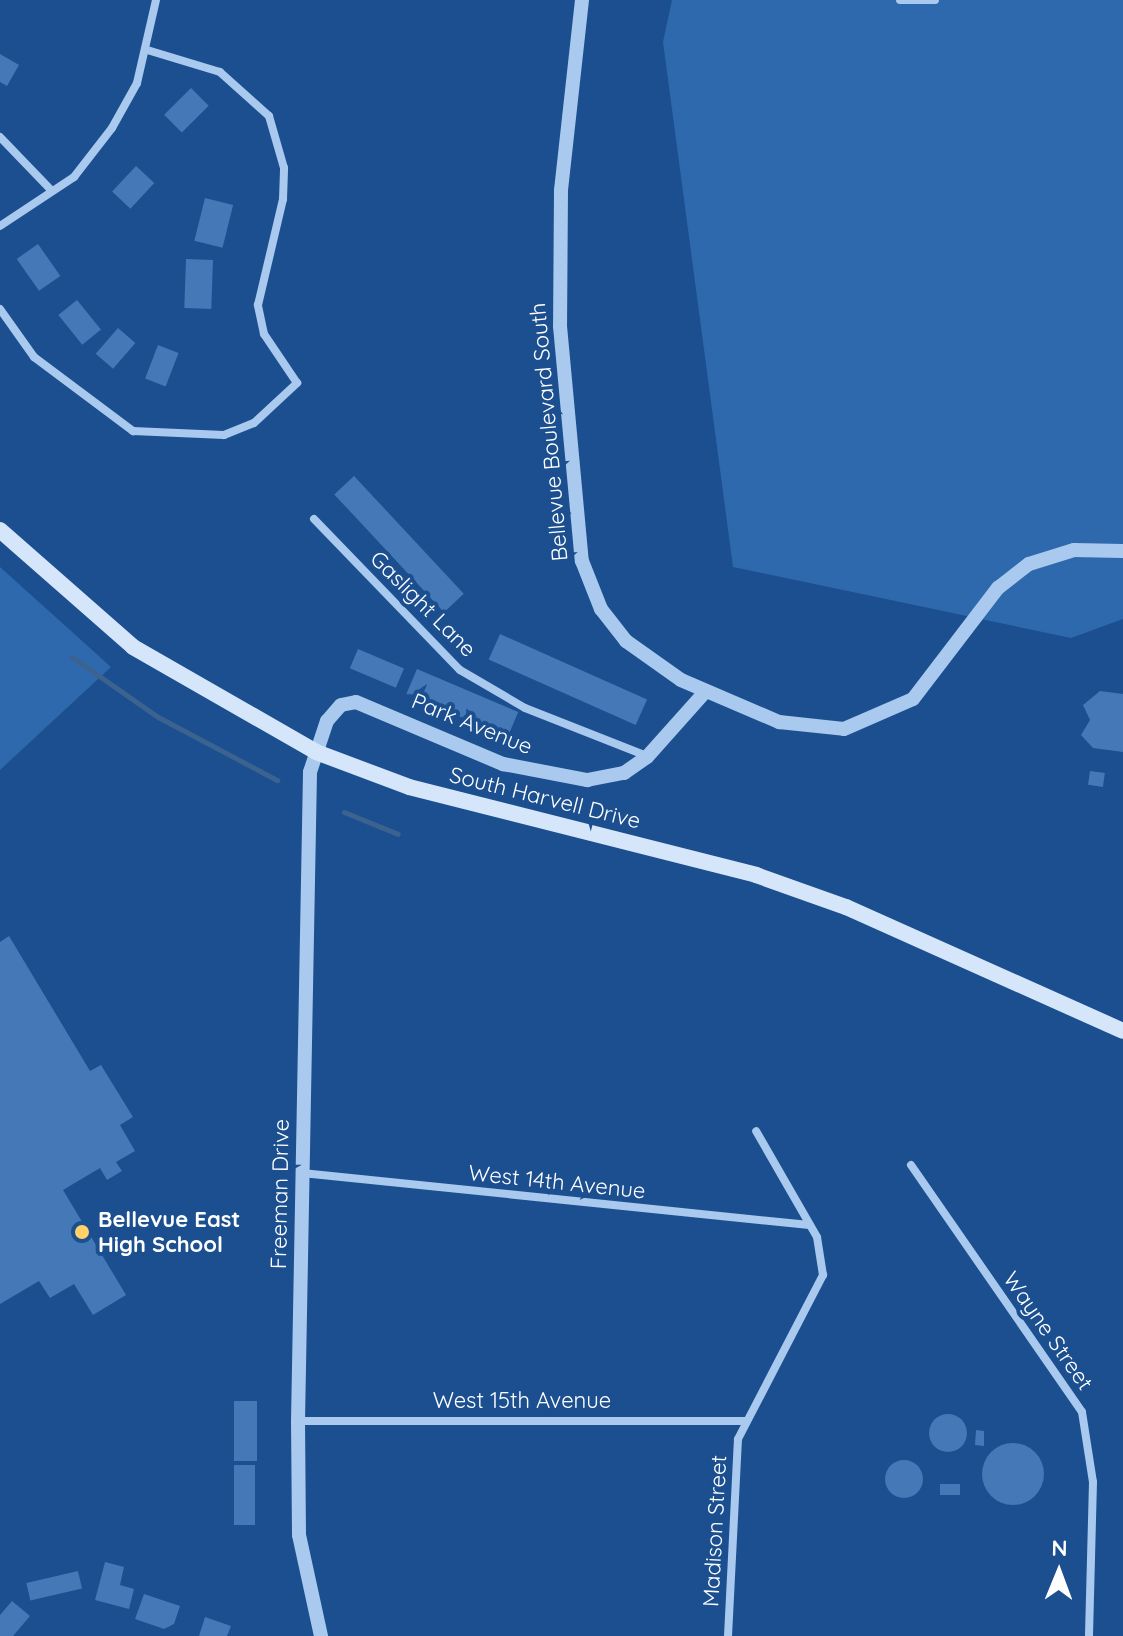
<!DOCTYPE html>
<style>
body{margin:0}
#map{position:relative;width:1123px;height:1636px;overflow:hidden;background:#1b4f8f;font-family:Quicksand,sans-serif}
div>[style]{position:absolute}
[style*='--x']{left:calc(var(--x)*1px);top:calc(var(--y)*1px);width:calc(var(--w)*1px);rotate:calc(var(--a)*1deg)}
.green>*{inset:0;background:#2e69ad}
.stream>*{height:5px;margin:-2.5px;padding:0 2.5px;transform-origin:2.5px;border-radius:2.5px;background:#3c6290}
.building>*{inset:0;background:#4478b7;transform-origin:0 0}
.round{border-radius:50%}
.minor>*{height:8px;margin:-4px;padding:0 4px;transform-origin:4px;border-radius:4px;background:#a9c9ee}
.tertiary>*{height:14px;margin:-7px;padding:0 7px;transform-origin:7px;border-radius:7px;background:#a9c9ee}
.secondary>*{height:16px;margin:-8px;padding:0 8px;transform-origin:8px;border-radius:8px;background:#d6e6fa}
.dots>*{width:22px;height:22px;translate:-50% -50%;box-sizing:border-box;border:4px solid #1b4f8f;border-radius:50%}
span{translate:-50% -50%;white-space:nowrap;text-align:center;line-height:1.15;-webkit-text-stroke:8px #1b4f8f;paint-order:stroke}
.street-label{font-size:22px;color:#fff}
.poi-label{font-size:22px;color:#fff;font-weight:700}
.left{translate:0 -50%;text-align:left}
.north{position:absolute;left:1019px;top:1532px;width:80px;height:80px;-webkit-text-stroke:6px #1b4f8f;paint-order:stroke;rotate:1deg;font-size:22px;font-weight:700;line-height:32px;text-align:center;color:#fff}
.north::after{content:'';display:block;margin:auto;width:28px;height:36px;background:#fff;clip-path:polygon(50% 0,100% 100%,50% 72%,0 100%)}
</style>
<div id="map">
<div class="green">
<div style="clip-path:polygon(672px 0,1123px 0,1123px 619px,1071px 638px,733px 567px,663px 42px)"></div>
<div style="clip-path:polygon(0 567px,111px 667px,0 770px)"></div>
</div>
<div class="stream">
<div style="--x:72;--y:657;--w:105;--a:34.9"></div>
<div style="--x:158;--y:717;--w:135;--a:27.9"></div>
<div style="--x:344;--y:812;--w:58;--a:22.2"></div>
</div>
<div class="building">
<div style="clip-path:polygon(0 54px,19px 65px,7px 86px,0 82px)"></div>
<div style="left:191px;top:88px;width:25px;height:38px;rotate:45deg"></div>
<div style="left:136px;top:166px;width:25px;height:35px;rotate:43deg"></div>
<div style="left:205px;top:198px;width:29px;height:44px;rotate:14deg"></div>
<div style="left:38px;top:244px;width:39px;height:26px;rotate:55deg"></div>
<div style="left:186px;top:259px;width:27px;height:49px;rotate:2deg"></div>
<div style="left:77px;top:300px;width:38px;height:24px;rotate:51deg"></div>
<div style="left:118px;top:328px;width:23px;height:34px;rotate:41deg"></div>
<div style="left:158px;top:345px;width:22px;height:36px;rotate:21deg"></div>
<div style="left:354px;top:476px;width:161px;height:27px;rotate:47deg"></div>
<div style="left:500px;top:634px;width:161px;height:28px;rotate:24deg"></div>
<div style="left:358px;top:649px;width:50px;height:21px;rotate:23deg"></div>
<div style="left:417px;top:669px;width:110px;height:27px;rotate:23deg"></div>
<div style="clip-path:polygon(1100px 691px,1123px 694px,1123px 752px,1093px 748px,1081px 735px,1090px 720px,1083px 705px)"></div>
<div style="left:1090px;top:771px;width:15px;height:14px;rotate:8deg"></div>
<div style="clip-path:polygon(9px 936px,90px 1071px,101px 1065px,133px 1117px,120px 1125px,135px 1151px,116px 1162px,122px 1171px,107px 1180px,100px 1168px,63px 1190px,126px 1295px,93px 1315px,74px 1284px,50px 1298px,39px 1281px,0 1304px,0 942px)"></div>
<div style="left:234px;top:1401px;width:23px;height:60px"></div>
<div class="round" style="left:929px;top:1414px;width:38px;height:38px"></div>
<div style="clip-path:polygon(976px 1430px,984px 1431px,984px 1446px,975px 1445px)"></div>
<div class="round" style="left:982px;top:1443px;width:62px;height:62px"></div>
<div class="round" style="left:885px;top:1460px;width:38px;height:38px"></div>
<div style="left:255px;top:1465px;width:60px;height:21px;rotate:90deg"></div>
<div style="left:940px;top:1484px;width:20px;height:11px"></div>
<div style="clip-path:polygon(105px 1562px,124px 1567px,120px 1585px,134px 1589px,129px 1609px,95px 1600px)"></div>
<div style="left:78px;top:1571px;width:18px;height:53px;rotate:77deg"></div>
<div style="clip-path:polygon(144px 1594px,180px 1606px,174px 1624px,164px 1629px,135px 1619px)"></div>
<div style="clip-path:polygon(12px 1601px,30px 1616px,13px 1636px,0 1636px,0 1615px)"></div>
<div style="clip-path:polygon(205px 1617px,231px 1626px,227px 1636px,199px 1636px)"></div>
</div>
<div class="minor">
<div style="--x:900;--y:0;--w:35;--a:0"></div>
<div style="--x:0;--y:137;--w:75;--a:46.1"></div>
<div style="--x:0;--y:226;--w:89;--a:-33.5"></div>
<div style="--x:74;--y:177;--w:62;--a:-52.2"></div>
<div style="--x:112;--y:128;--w:51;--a:-60.9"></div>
<div style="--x:137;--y:83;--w:85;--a:-77.1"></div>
<div style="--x:0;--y:309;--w:59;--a:54.7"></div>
<div style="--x:34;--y:357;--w:124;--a:36.8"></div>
<div style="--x:133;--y:431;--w:91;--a:2.5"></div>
<div style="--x:224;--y:435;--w:32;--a:-22"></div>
<div style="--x:254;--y:423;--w:59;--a:-42.9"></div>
<div style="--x:297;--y:383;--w:59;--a:-124"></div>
<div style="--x:264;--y:334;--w:30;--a:-102"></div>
<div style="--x:258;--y:305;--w:109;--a:-76.7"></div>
<div style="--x:283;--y:199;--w:31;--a:-88"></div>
<div style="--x:284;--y:168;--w:54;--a:-106.1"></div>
<div style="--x:269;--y:116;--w:66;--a:-138.1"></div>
<div style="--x:220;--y:72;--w:76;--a:-163.2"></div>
<div style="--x:314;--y:519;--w:210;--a:46"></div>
<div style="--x:460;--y:670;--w:75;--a:30.3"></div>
<div style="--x:525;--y:708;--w:131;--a:21.5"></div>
<div style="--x:911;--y:1165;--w:300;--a:55.3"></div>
<div style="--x:1082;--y:1412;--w:71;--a:81.1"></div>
<div style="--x:1093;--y:1482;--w:154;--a:91.5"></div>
<div style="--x:302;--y:1173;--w:510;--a:5.86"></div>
<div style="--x:298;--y:1421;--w:448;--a:0"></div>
<div style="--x:728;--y:1636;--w:197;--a:-87.1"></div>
<div style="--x:738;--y:1439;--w:185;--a:-62.6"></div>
<div style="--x:823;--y:1275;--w:38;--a:-99"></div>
<div style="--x:817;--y:1237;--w:122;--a:-119.9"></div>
</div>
<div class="tertiary">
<div style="--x:582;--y:0;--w:191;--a:96.3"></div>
<div style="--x:561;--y:190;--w:136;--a:90.4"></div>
<div style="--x:560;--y:326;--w:236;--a:84.7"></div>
<div style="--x:582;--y:561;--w:52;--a:68.4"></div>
<div style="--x:601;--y:609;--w:41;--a:52"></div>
<div style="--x:626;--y:641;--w:67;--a:35.3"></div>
<div style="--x:681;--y:680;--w:107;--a:23.2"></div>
<div style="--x:779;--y:722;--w:65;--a:6.1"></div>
<div style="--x:844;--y:729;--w:75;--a:-23.5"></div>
<div style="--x:913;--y:699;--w:140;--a:-52.6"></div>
<div style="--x:998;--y:588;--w:39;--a:-38"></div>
<div style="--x:1029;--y:564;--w:47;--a:-17.3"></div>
<div style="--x:1074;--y:550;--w:49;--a:1.2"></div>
<div style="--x:321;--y:1636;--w:103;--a:-102.3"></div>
<div style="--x:299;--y:1535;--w:114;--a:-90.5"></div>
<div style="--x:298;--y:1421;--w:649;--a:-88.94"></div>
<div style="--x:310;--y:772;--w:54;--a:-71.6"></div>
<div style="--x:327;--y:721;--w:21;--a:-49"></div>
<div style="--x:341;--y:705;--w:15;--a:-11"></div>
<div style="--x:356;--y:702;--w:160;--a:22.9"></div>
<div style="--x:503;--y:764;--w:86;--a:10.8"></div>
<div style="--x:587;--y:780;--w:38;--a:-11"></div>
<div style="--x:624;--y:773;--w:28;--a:-35"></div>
<div style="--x:647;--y:757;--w:87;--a:-48.3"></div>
</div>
<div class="secondary">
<div style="--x:0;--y:530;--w:177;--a:41.3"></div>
<div style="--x:133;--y:647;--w:211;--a:29.8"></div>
<div style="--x:316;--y:752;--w:99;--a:20.6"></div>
<div style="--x:409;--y:787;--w:358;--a:14.2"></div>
<div style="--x:756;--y:875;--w:96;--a:19.6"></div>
<div style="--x:846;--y:907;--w:303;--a:24.1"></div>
</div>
<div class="dots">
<div style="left:82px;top:1232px;background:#ffd166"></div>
</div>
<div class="street-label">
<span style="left:549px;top:432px;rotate:-95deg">Bellevue Boulevard South</span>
<span style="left:423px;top:604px;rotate:45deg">Gaslight Lane</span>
<span style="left:472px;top:724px;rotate:22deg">Park Avenue</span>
<span style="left:545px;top:798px;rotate:14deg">South Harvell Drive</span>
<span style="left:557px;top:1182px;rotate:6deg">West 14th Avenue</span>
<span style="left:280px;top:1194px;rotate:-89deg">Freeman Drive</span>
<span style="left:1048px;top:1331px;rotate:55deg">Wayne Street</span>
<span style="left:522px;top:1401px">West 15th Avenue</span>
<span style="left:715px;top:1531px;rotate:-87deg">Madison Street</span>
</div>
<div class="poi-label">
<span class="left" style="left:98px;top:1232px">Bellevue East<br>High School</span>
</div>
<div class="north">N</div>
</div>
